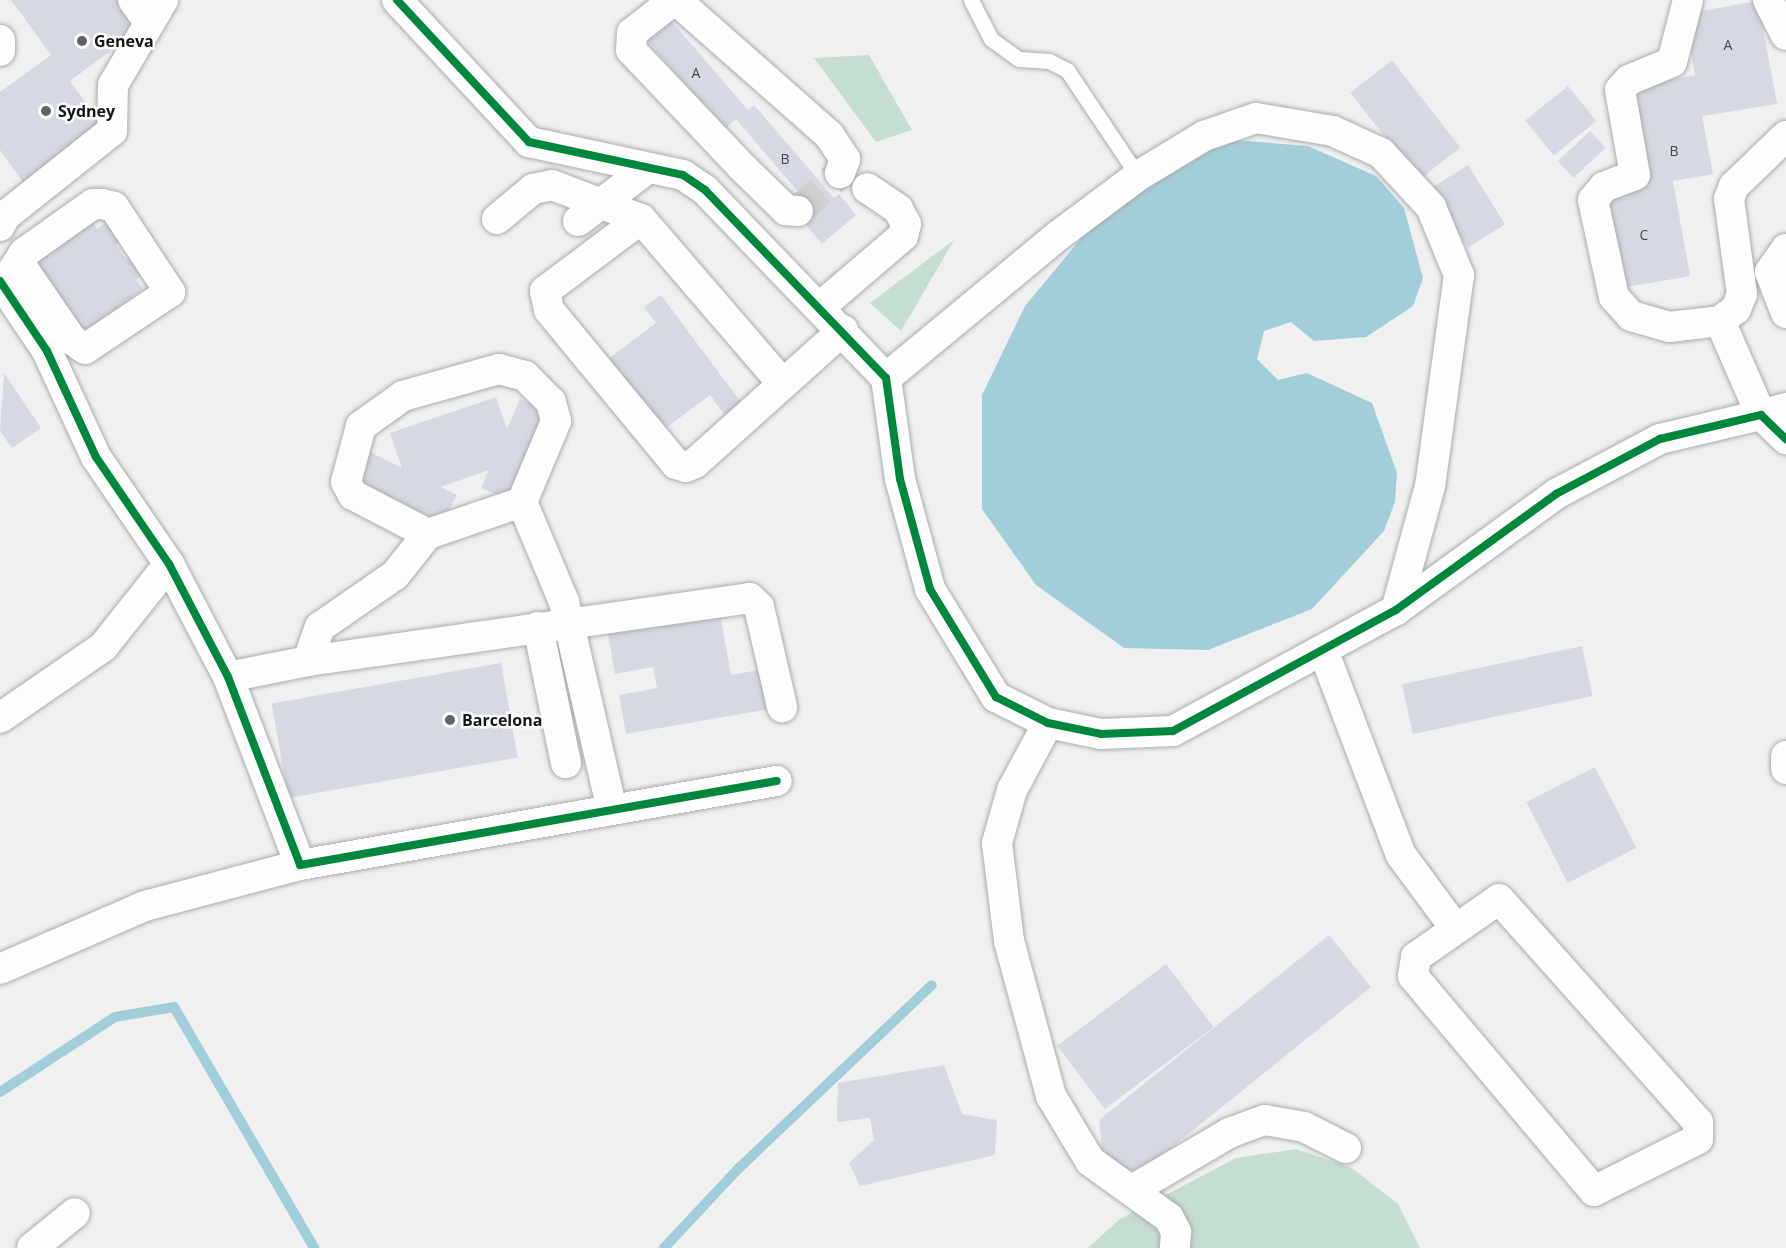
<!DOCTYPE html>
<style>
body{margin:0}
#map{position:relative;width:1786px;height:1248px;overflow:hidden;background:#f0f0f1;font-family:"Open Sans",sans-serif}
div>[style]{position:absolute}
[style*='--x']{left:calc(var(--x)*1px);top:calc(var(--y)*1px);width:calc(var(--w)*1px);rotate:calc(var(--a)*1deg)}
.green>*{inset:0;background:#c6ddd1}
.water>*{inset:0;background:#a2ced9}
.stream>*{height:10px;margin:-5px;padding:0 5px;transform-origin:5px;border-radius:5px;background:#a2ced9}
.building>*{inset:0;background:#d6d9e2;transform-origin:0 0}
.minor-tunnel>*{height:30px;margin-top:-15px;transform-origin:0;background:repeating-linear-gradient(90deg,#cfcfd0 0 30px,transparent 0 45px)}
.roads{filter:drop-shadow(0 0 2px #acacac) drop-shadow(0 0 2px #acacac)}
.service>*{height:15px;margin:-7.5px;padding:0 7.5px;transform-origin:7.5px;border-radius:7.5px;background:#fdfdfd}
.minor>*{height:30px;margin:-15px;padding:0 15px;transform-origin:15px;border-radius:15px;background:#fdfdfd}
.cycleway>*{height:8px;margin:-4px;padding:0 4px;transform-origin:4px;border-radius:4px;background:#00873e}
.dots>*{width:16px;height:16px;translate:-50% -50%;box-sizing:border-box;border:3px solid #fdfdff;border-radius:50%}
span{translate:-50% -50%;white-space:nowrap;text-align:center;line-height:1.15;-webkit-text-stroke:5px #fdfdff;paint-order:stroke}
.number-label{font-size:14px;color:#47484b}
.number-label span{-webkit-text-stroke-width:0}
.poi-label{font-size:16px;color:#151516;font-weight:700}
.left{translate:0 -50%;text-align:left}
</style>
<div id="map">
<div class="green">
<div style="clip-path:polygon(869px 55px,912px 130px,876px 142px,814px 58px)"></div>
<div style="clip-path:polygon(954px 240px,901px 331px,870px 303px)"></div>
<div style="clip-path:polygon(1296px 1149px,1352px 1168px,1398px 1204px,1420px 1248px,1088px 1248px,1120px 1219px,1236px 1158px)"></div>
</div>
<div class="water">
<div style="clip-path:polygon(1234px 140px,1308px 146px,1376px 176px,1404px 208px,1423px 278px,1413px 306px,1366px 337px,1314px 341px,1291px 322px,1264px 331px,1257px 359px,1278px 380px,1307px 373px,1372px 403px,1397px 473px,1395px 502px,1384px 531px,1312px 609px,1208px 650px,1124px 648px,1036px 585px,982px 509px,982px 395px,1025px 306px,1112px 201px,1176px 160px)"></div>
</div>
<div class="stream">
<div style="--x:0;--y:1092;--w:137;--a:-33.1"></div>
<div style="--x:115;--y:1017;--w:60;--a:-9.6"></div>
<div style="--x:174;--y:1007;--w:279;--a:59.8"></div>
<div style="--x:664;--y:1248;--w:108;--a:-46.9"></div>
<div style="--x:738;--y:1169;--w:267;--a:-43.5"></div>
</div>
<div class="building">
<div style="clip-path:polygon(11px 0,124px 0,143px 27px,70px 81px,106px 131px,28px 189px,0 150px,0 92px,51px 55px)"></div>
<div style="clip-path:polygon(1758px 1px,1777px 104px,1702px 116px,1713px 174px,1673px 181px,1690px 276px,1616px 289px,1599px 193px,1645px 185px,1628px 88px,1695px 75px,1684px 14px)"></div>
<div style="clip-path:polygon(668px 17px,748px 110px,754px 105px,834px 198px,839px 194px,856px 215px,822px 244px,804px 223px,816px 213px,736px 119px,724px 130px,644px 37px)"></div>
<div style="left:1392px;top:60px;width:111px;height:53px;rotate:52deg"></div>
<div style="left:1568px;top:86px;width:45px;height:55px;rotate:51deg"></div>
<div style="left:1590px;top:131px;width:23px;height:44px;rotate:47deg"></div>
<div style="left:1468px;top:165px;width:70px;height:44px;rotate:58deg"></div>
<div style="clip-path:polygon(91px 220px,97px 229px,108px 221px,122px 240px,116px 245px,126px 259px,134px 253px,147px 271px,136px 280px,143px 289px,81px 335px,29px 266px)"></div>
<div style="clip-path:polygon(661px 295px,746px 409px,729px 421px,710px 395px,661px 432px,607px 360px,656px 323px,644px 307px)"></div>
<div style="clip-path:polygon(4px 373px,41px 428px,12px 448px,0 431px)"></div>
<div style="clip-path:polygon(496px 397px,507px 429px,520px 399px,547px 411px,509px 500px,481px 488px,489px 470px,441px 487px,457px 495px,442px 523px,356px 480px,370px 452px,402px 468px,390px 433px)"></div>
<div style="clip-path:polygon(720px 614px,731px 675px,769px 668px,776px 708px,626px 734px,619px 695px,657px 688px,653px 667px,615px 674px,608px 634px)"></div>
<div style="left:1582px;top:646px;width:51px;height:184px;rotate:78deg"></div>
<div style="left:501px;top:663px;width:96px;height:233px;rotate:80deg"></div>
<div style="left:1595px;top:767px;width:91px;height:77px;rotate:63deg"></div>
<div style="clip-path:polygon(1329px 935px,1371px 987px,1141px 1172px,1104px 1165px,1099px 1120px)"></div>
<div style="left:1166px;top:964px;width:79px;height:136px;rotate:53deg"></div>
<div style="clip-path:polygon(944px 1065px,962px 1114px,997px 1120px,995px 1155px,860px 1186px,849px 1163px,874px 1140px,870px 1118px,837px 1122px,838px 1083px)"></div>
</div>
<div class="minor-tunnel">
<div style="--x:798;--y:211;--w:57;--a:-42.1"></div>
</div>
<div class="roads">
<div class="service">
<div style="--x:971;--y:0;--w:44;--a:62.9"></div>
<div style="--x:991;--y:39;--w:34;--a:36"></div>
<div style="--x:1019;--y:59;--w:30;--a:4"></div>
<div style="--x:1049;--y:61;--w:20;--a:27"></div>
<div style="--x:1067;--y:70;--w:128;--a:56.2"></div>
</div>
<div class="minor">
<div style="--x:133;--y:0;--w:27;--a:54"></div>
<div style="--x:397;--y:0;--w:194;--a:47.1"></div>
<div style="--x:529;--y:142;--w:157;--a:12.1"></div>
<div style="--x:683;--y:175;--w:27;--a:34"></div>
<div style="--x:705;--y:190;--w:261;--a:46.1"></div>
<div style="--x:886;--y:378;--w:102;--a:82.1"></div>
<div style="--x:900;--y:479;--w:114;--a:74.7"></div>
<div style="--x:930;--y:589;--w:127;--a:58.6"></div>
<div style="--x:996;--y:697;--w:58;--a:26.6"></div>
<div style="--x:1048;--y:723;--w:54;--a:11.7"></div>
<div style="--x:1101;--y:734;--w:72;--a:-2.4"></div>
<div style="--x:1173;--y:731;--w:254;--a:-28.5"></div>
<div style="--x:1396;--y:610;--w:198;--a:-35.9"></div>
<div style="--x:1556;--y:494;--w:118;--a:-27.9"></div>
<div style="--x:1660;--y:439;--w:104;--a:-13.4"></div>
<div style="--x:1761;--y:415;--w:35;--a:44"></div>
<div style="--x:674;--y:0;--w:53;--a:141.8"></div>
<div style="--x:632;--y:33;--w:17;--a:93"></div>
<div style="--x:631;--y:50;--w:161;--a:46.5"></div>
<div style="--x:742;--y:167;--w:62;--a:44.3"></div>
<div style="--x:786;--y:210;--w:12;--a:5"></div>
<div style="--x:676;--y:0;--w:204;--a:41.4"></div>
<div style="--x:829;--y:135;--w:29;--a:56"></div>
<div style="--x:845;--y:159;--w:15;--a:110"></div>
<div style="--x:1688;--y:0;--w:64;--a:104.5"></div>
<div style="--x:1672;--y:62;--w:47;--a:157.3"></div>
<div style="--x:1629;--y:80;--w:13;--a:132"></div>
<div style="--x:1620;--y:90;--w:86;--a:80"></div>
<div style="--x:1635;--y:175;--w:33;--a:159"></div>
<div style="--x:1604;--y:187;--w:17;--a:130"></div>
<div style="--x:1593;--y:200;--w:99;--a:77.8"></div>
<div style="--x:1614;--y:297;--w:25;--a:48"></div>
<div style="--x:1631;--y:316;--w:40;--a:16"></div>
<div style="--x:1669;--y:327;--w:51;--a:-6.7"></div>
<div style="--x:1720;--y:321;--w:20;--a:-37"></div>
<div style="--x:1736;--y:309;--w:16;--a:-68"></div>
<div style="--x:1742;--y:294;--w:96;--a:-97.8"></div>
<div style="--x:1729;--y:199;--w:14;--a:-69"></div>
<div style="--x:1734;--y:186;--w:72;--a:-43.9"></div>
<div style="--x:1768;--y:0;--w:39;--a:63"></div>
<div style="--x:0;--y:40;--w:11;--a:90"></div>
<div style="--x:497;--y:219;--w:47;--a:-39.8"></div>
<div style="--x:533;--y:189;--w:19;--a:-12"></div>
<div style="--x:552;--y:185;--w:95;--a:20.9"></div>
<div style="--x:578;--y:221;--w:88;--a:-37.1"></div>
<div style="--x:0;--y:226;--w:11;--a:-63"></div>
<div style="--x:5;--y:216;--w:137;--a:-38.5"></div>
<div style="--x:112;--y:131;--w:46;--a:-88.8"></div>
<div style="--x:113;--y:85;--w:99;--a:-59.5"></div>
<div style="--x:1786;--y:249;--w:28;--a:125"></div>
<div style="--x:1770;--y:272;--w:44;--a:68.7"></div>
<div style="--x:0;--y:281;--w:84;--a:56.1"></div>
<div style="--x:47;--y:351;--w:117;--a:65.2"></div>
<div style="--x:96;--y:457;--w:130;--a:55.7"></div>
<div style="--x:169;--y:564;--w:127;--a:62.4"></div>
<div style="--x:228;--y:677;--w:201;--a:69"></div>
<div style="--x:300;--y:865;--w:484;--a:-10"></div>
<div style="--x:0;--y:290;--w:44;--a:-57"></div>
<div style="--x:24;--y:253;--w:85;--a:-35.4"></div>
<div style="--x:93;--y:204;--w:9;--a:0"></div>
<div style="--x:102;--y:204;--w:12;--a:14"></div>
<div style="--x:114;--y:207;--w:102;--a:56.6"></div>
<div style="--x:170;--y:292;--w:102;--a:146.2"></div>
<div style="--x:85;--y:349;--w:16;--a:-145"></div>
<div style="--x:72;--y:340;--w:93;--a:-124.5"></div>
<div style="--x:820;--y:307;--w:109;--a:-40.5"></div>
<div style="--x:903;--y:236;--w:12;--a:-76"></div>
<div style="--x:906;--y:224;--w:17;--a:-118"></div>
<div style="--x:898;--y:209;--w:37;--a:-146"></div>
<div style="--x:1720;--y:321;--w:103;--a:66.4"></div>
<div style="--x:1761;--y:415;--w:26;--a:-16"></div>
<div style="--x:886;--y:378;--w:224;--a:-39.6"></div>
<div style="--x:1059;--y:235;--w:99;--a:-36.8"></div>
<div style="--x:1138;--y:176;--w:77;--a:-31.2"></div>
<div style="--x:1204;--y:136;--w:55;--a:-19.1"></div>
<div style="--x:1256;--y:118;--w:78;--a:9.6"></div>
<div style="--x:1333;--y:131;--w:53;--a:24.6"></div>
<div style="--x:1381;--y:153;--w:74;--a:47.2"></div>
<div style="--x:1431;--y:207;--w:74;--a:67.6"></div>
<div style="--x:1459;--y:275;--w:213;--a:97.8"></div>
<div style="--x:1430;--y:486;--w:129;--a:105.3"></div>
<div style="--x:783;--y:384;--w:218;--a:-130.7"></div>
<div style="--x:641;--y:219;--w:120;--a:143.1"></div>
<div style="--x:545;--y:291;--w:19;--a:78"></div>
<div style="--x:549;--y:310;--w:200;--a:50.5"></div>
<div style="--x:676;--y:464;--w:10;--a:17"></div>
<div style="--x:686;--y:467;--w:10;--a:-24"></div>
<div style="--x:695;--y:463;--w:199;--a:-41.9"></div>
<div style="--x:522;--y:502;--w:88;--a:-67.2"></div>
<div style="--x:556;--y:421;--w:20;--a:-105"></div>
<div style="--x:551;--y:402;--w:37;--a:-135"></div>
<div style="--x:525;--y:376;--w:27;--a:-165"></div>
<div style="--x:499;--y:369;--w:100;--a:164.3"></div>
<div style="--x:403;--y:396;--w:52;--a:144.5"></div>
<div style="--x:361;--y:426;--w:58;--a:105"></div>
<div style="--x:346;--y:482;--w:15;--a:62"></div>
<div style="--x:353;--y:495;--w:85;--a:27.5"></div>
<div style="--x:428;--y:534;--w:99;--a:-18.8"></div>
<div style="--x:522;--y:502;--w:108;--a:67.2"></div>
<div style="--x:564;--y:602;--w:213;--a:77"></div>
<div style="--x:538;--y:627;--w:139;--a:78.4"></div>
<div style="--x:1323;--y:650;--w:219;--a:69.2"></div>
<div style="--x:1401;--y:855;--w:91;--a:53.5"></div>
<div style="--x:308;--y:661;--w:446;--a:-8.1"></div>
<div style="--x:750;--y:598;--w:13;--a:45"></div>
<div style="--x:759;--y:607;--w:103;--a:77"></div>
<div style="--x:228;--y:677;--w:82;--a:-11.3"></div>
<div style="--x:308;--y:661;--w:36;--a:-71"></div>
<div style="--x:320;--y:627;--w:91;--a:-34.7"></div>
<div style="--x:395;--y:575;--w:53;--a:-51.2"></div>
<div style="--x:0;--y:718;--w:125;--a:-34.6"></div>
<div style="--x:103;--y:647;--w:106;--a:-51.5"></div>
<div style="--x:1048;--y:723;--w:76;--a:118.2"></div>
<div style="--x:1012;--y:790;--w:55;--a:105.8"></div>
<div style="--x:997;--y:843;--w:99;--a:83"></div>
<div style="--x:1009;--y:941;--w:161;--a:74.8"></div>
<div style="--x:1051;--y:1096;--w:76;--a:59"></div>
<div style="--x:1090;--y:1161;--w:97;--a:35.8"></div>
<div style="--x:1169;--y:1218;--w:16;--a:63"></div>
<div style="--x:1176;--y:1232;--w:16;--a:94"></div>
<div style="--x:1786;--y:756;--w:13;--a:90"></div>
<div style="--x:1499;--y:899;--w:299;--a:48.3"></div>
<div style="--x:1698;--y:1122;--w:17;--a:90"></div>
<div style="--x:1698;--y:1139;--w:116;--a:153.4"></div>
<div style="--x:1594;--y:1191;--w:281;--a:-130.1"></div>
<div style="--x:1413;--y:976;--w:19;--a:-81"></div>
<div style="--x:1416;--y:957;--w:101;--a:-34.9"></div>
<div style="--x:0;--y:969;--w:158;--a:-23.5"></div>
<div style="--x:145;--y:906;--w:160;--a:-14.8"></div>
<div style="--x:1132;--y:1190;--w:113;--a:-30.4"></div>
<div style="--x:1229;--y:1133;--w:38;--a:-20"></div>
<div style="--x:1265;--y:1120;--w:40;--a:10"></div>
<div style="--x:1304;--y:1127;--w:47;--a:26.6"></div>
<div style="--x:32;--y:1248;--w:55;--a:-39.1"></div>
</div>
</div>
<div class="cycleway">
<div style="--x:397;--y:0;--w:194;--a:47.1"></div>
<div style="--x:529;--y:142;--w:157;--a:12.1"></div>
<div style="--x:683;--y:175;--w:27;--a:34"></div>
<div style="--x:705;--y:190;--w:261;--a:46.1"></div>
<div style="--x:886;--y:378;--w:102;--a:82.1"></div>
<div style="--x:900;--y:479;--w:114;--a:74.7"></div>
<div style="--x:930;--y:589;--w:127;--a:58.6"></div>
<div style="--x:996;--y:697;--w:58;--a:26.6"></div>
<div style="--x:1048;--y:723;--w:54;--a:11.7"></div>
<div style="--x:1101;--y:734;--w:72;--a:-2.4"></div>
<div style="--x:1173;--y:731;--w:254;--a:-28.5"></div>
<div style="--x:1396;--y:610;--w:198;--a:-35.9"></div>
<div style="--x:1556;--y:494;--w:118;--a:-27.9"></div>
<div style="--x:1660;--y:439;--w:104;--a:-13.4"></div>
<div style="--x:1761;--y:415;--w:35;--a:44"></div>
<div style="--x:0;--y:281;--w:84;--a:56.1"></div>
<div style="--x:47;--y:351;--w:117;--a:65.2"></div>
<div style="--x:96;--y:457;--w:130;--a:55.7"></div>
<div style="--x:169;--y:564;--w:127;--a:62.4"></div>
<div style="--x:228;--y:677;--w:201;--a:69"></div>
<div style="--x:300;--y:865;--w:484;--a:-10"></div>
</div>
<div class="dots">
<div style="left:82px;top:41px;background:#626263"></div>
<div style="left:46px;top:111px;background:#626263"></div>
<div style="left:450px;top:720px;background:#626263"></div>
</div>
<div class="number-label">
<span style="left:1728px;top:45px">A</span>
<span style="left:696px;top:73px">A</span>
<span style="left:1674px;top:151px">B</span>
<span style="left:785px;top:159px">B</span>
<span style="left:1644px;top:235px">C</span>
</div>
<div class="poi-label">
<span class="left" style="left:94px;top:41px">Geneva</span>
<span class="left" style="left:58px;top:111px">Sydney</span>
<span class="left" style="left:462px;top:720px">Barcelona</span>
</div>
</div>
